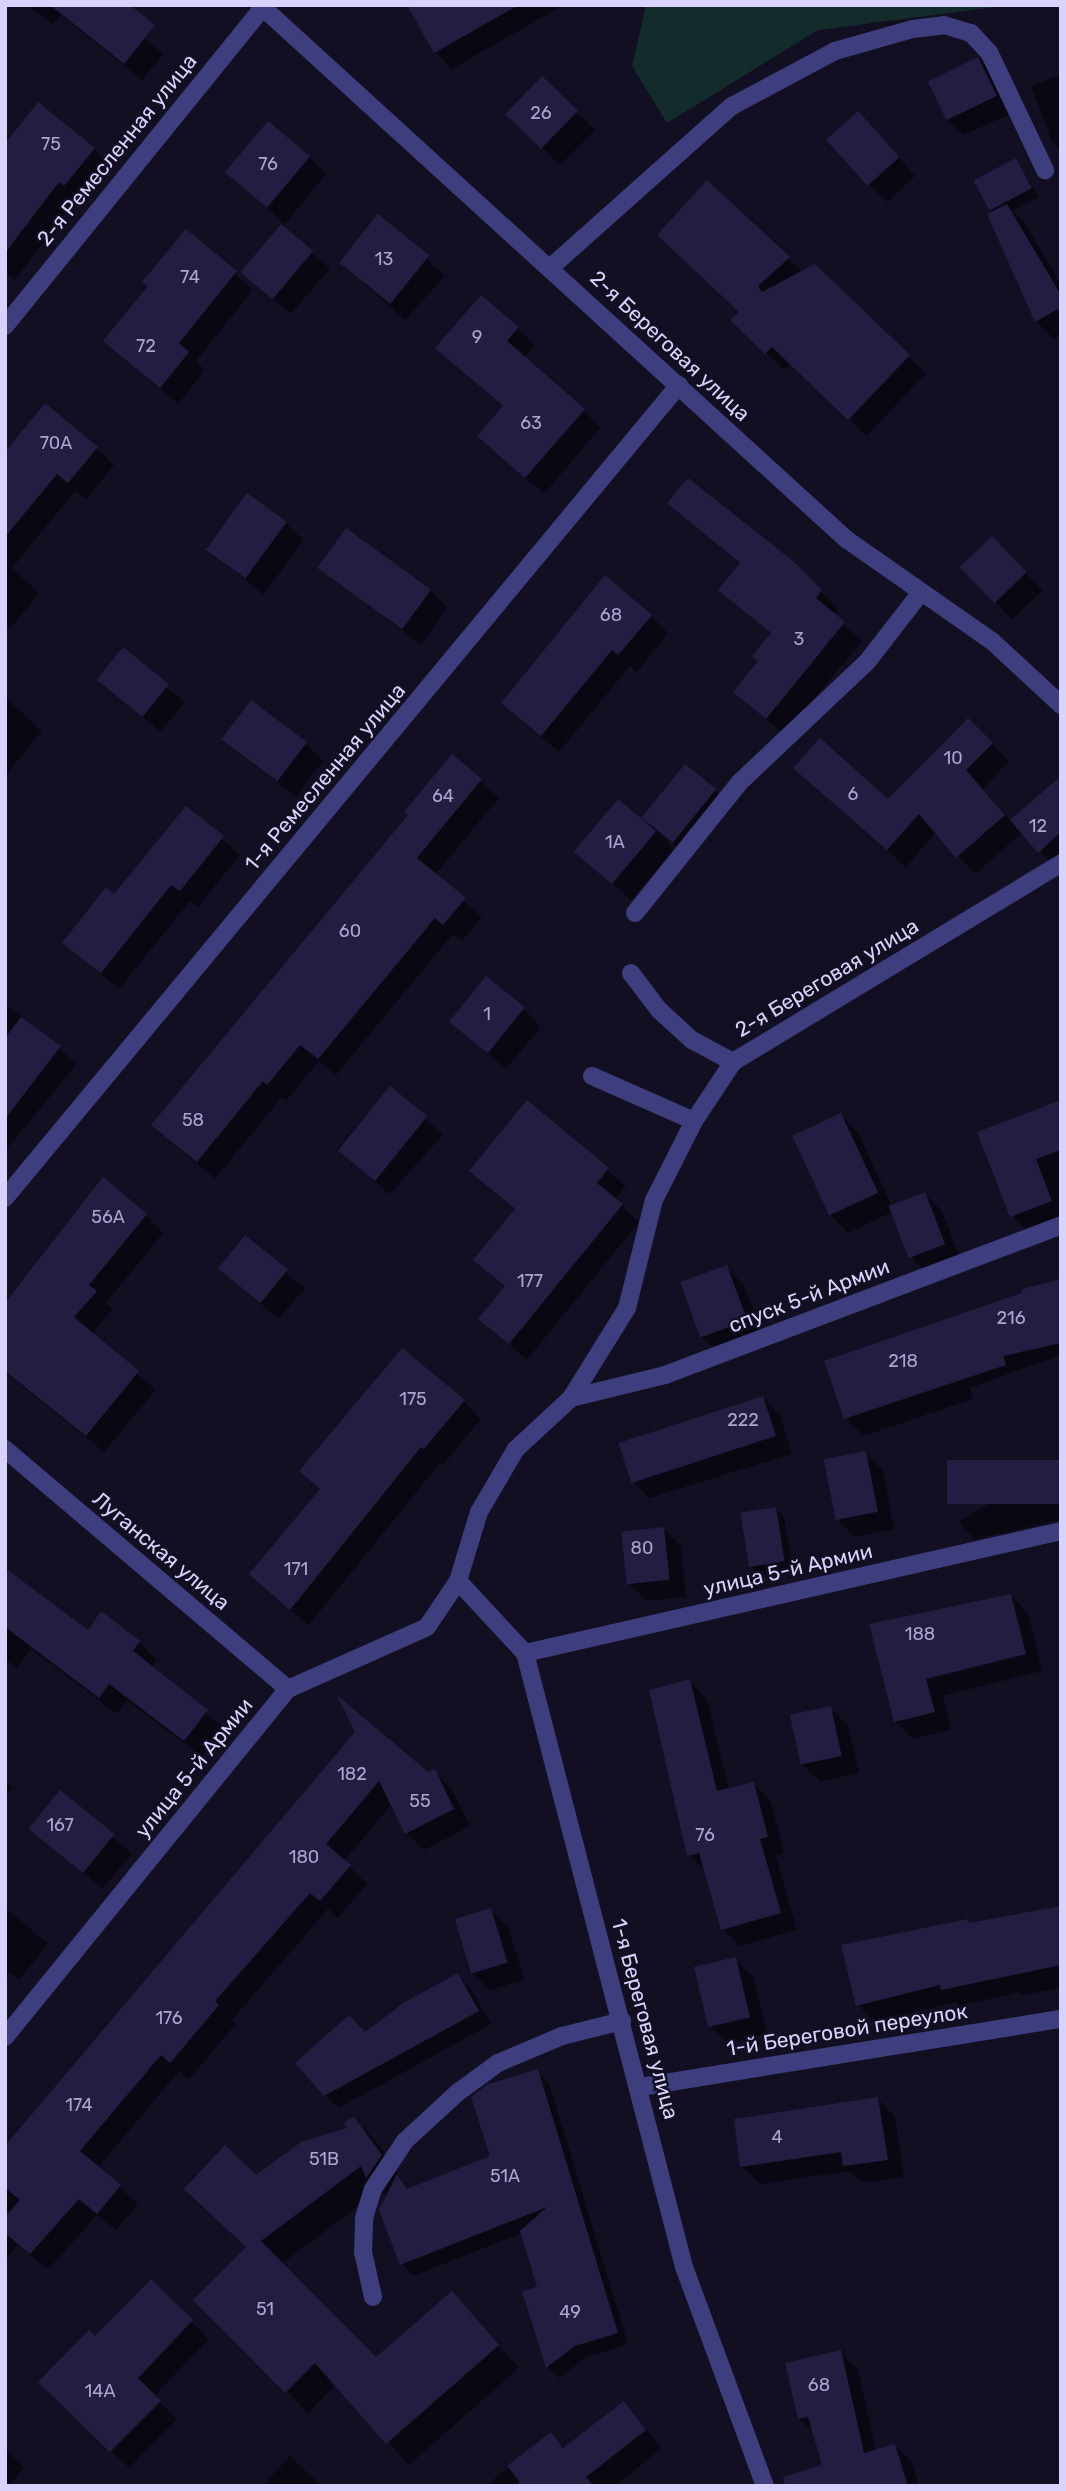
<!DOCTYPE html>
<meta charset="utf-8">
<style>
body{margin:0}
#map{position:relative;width:1066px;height:2491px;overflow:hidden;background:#120f22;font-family:Rubik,sans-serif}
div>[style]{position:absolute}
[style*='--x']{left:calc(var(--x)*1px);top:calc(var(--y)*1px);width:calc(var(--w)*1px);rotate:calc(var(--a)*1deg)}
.green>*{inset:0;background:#132b2a}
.shadow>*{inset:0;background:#0007;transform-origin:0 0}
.building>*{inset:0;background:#231d42;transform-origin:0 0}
.lane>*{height:18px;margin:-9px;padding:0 9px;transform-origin:9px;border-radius:9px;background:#3e3e7e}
.street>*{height:18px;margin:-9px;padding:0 9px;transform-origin:9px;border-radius:9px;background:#3e3e7e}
span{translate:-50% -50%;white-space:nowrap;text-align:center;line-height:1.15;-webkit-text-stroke:5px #120f22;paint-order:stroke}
.number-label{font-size:18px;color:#aaa6ce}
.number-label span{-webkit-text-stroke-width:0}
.street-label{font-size:21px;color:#d7d3fc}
.frame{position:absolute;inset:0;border:7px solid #d7d3fc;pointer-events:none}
</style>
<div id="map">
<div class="green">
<div style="clip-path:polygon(646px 5px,1011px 5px,818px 30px,667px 123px,632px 66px)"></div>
</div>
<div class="shadow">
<div style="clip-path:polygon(28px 5px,106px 5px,163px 54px,142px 80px,61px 15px,53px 25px)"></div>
<div style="clip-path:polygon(419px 5px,564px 5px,452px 69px,435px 52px,412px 10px)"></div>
<div style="clip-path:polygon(978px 59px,995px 77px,1013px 113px,963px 135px,946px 118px)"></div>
<div style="clip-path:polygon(1061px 74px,1061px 151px,1052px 142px,1031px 86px)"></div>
<div style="clip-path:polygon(542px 78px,595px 130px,560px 165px,524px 132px)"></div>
<div style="clip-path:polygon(876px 131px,915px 176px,887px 202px,869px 185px)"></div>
<div style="clip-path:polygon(94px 149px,111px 166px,82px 202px,77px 198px,15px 280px,5px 272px,5px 175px)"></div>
<div style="clip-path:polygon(309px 157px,326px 174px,285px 224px,227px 173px)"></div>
<div style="clip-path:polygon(1016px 160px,1039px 197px,1012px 211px,1025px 223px,1061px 285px,1061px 334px,1054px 339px,1036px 321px,994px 213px,976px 181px)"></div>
<div style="clip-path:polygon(707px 183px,803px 273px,815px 266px,926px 373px,867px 436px,791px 363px,784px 370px,733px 320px,740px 312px)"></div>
<div style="left:379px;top:216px;width:89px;height:60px;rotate:42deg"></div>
<div style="left:281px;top:226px;width:65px;height:60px;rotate:41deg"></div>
<div style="clip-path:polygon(186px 231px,253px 290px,196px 361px,205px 370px,178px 404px,105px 341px,150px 287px)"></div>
<div style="clip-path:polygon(517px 328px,535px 345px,524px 358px,601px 427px,544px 494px,480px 436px,504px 408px,437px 348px)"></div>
<div style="clip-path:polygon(97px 448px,114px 465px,86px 500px,75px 491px,12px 568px,39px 593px,10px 629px,5px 624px,5px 453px)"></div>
<div style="clip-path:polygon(670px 503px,792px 562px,838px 609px,833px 615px,862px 641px,784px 735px,735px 692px,760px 661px,772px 635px,721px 590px,741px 565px)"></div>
<div style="clip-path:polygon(286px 523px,303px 540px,264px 595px,208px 550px)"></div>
<div style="left:992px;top:538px;width:73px;height:42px;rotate:46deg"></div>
<div style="clip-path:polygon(319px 567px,430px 590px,447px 607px,421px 645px)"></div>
<div style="clip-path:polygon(651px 616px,668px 633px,637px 672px,630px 666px,559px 752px,503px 703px)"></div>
<div style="left:123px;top:649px;width:82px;height:38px;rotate:41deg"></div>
<div style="clip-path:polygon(5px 697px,42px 731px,5px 776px)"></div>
<div style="clip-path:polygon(968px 720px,1009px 761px,983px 789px,1011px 821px,1046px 790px,1061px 805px,1061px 865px,1056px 869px,1023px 832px,975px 874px,936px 832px,906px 867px,813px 785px,888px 801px)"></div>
<div style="clip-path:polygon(223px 739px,306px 743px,323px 761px,296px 797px)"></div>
<div style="clip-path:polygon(452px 757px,499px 798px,435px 875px,482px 917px,462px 941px,453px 934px,336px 1075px,319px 1061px,286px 1101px,282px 1097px,215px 1179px,153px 1125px,410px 815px)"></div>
<div style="clip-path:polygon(714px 790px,732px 807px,690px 858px,663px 836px,673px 850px,631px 900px,577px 852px,652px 830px,643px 817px)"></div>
<div style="clip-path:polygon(186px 808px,240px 855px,198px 907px,190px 901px,119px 989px,65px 942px,115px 897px)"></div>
<div style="clip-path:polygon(5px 1003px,77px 1064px,5px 1151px)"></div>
<div style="clip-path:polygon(524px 1009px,541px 1027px,506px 1069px,451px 1021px)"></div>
<div style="left:391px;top:1088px;width:70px;height:80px;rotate:42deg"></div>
<div style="clip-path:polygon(1061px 1101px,1061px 1221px,1029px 1233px,1012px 1216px)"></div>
<div style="clip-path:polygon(527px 1103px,626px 1186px,615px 1199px,639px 1222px,527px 1360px,480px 1318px,506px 1288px,475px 1260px,516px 1211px,471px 1171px)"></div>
<div style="clip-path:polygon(841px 1115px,858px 1133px,892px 1206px,925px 1194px,942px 1211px,961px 1260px,927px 1273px,909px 1255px,892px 1212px,848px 1233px,830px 1215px)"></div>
<div style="clip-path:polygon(146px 1215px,163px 1233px,106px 1303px,113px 1309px,92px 1334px,156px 1390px,104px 1452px,5px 1372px,5px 1306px)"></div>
<div style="left:245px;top:1237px;width:79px;height:40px;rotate:41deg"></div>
<div style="clip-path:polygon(727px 1268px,744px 1285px,764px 1338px,720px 1354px,702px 1337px)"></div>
<div style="clip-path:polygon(1061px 1281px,1061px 1355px,970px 1388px,973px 1399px,863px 1436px,846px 1418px)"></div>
<div style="clip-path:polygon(763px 1397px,780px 1415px,792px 1454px,649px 1498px,631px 1480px)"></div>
<div style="clip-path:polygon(464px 1401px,481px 1419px,443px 1465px,440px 1463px,308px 1626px,251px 1574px,321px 1490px,302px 1471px)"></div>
<div style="clip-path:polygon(866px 1453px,883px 1471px,894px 1529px,856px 1537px,838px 1520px)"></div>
<div style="clip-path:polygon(1061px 1462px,1061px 1520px,975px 1539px,958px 1522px)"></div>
<div style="clip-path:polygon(776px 1509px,784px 1517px,793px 1569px,759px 1575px,750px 1566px)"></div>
<div style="clip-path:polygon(663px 1528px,681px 1546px,686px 1597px,647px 1601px,629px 1584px)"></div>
<div style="clip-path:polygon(5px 1571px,88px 1632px,102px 1614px,139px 1642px,157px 1660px,151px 1668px,224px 1728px,202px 1757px,127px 1700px,117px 1714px,31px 1649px,17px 1668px,5px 1659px)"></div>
<div style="clip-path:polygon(1011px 1596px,1028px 1613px,1042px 1671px,943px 1696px,951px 1730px,913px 1739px,895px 1721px,872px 1626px)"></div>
<div style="clip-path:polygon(690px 1681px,707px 1699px,729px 1790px,754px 1784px,771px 1802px,784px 1854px,776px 1856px,797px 1930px,740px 1946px,722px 1929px,707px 1873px,689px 1855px)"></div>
<div style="clip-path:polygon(831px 1708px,848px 1726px,859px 1773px,820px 1782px,802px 1765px)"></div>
<div style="clip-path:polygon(357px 1732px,428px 1774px,434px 1771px,452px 1789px,470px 1826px,424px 1850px,406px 1833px,392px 1804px,344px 1861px,367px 1884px,338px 1918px,328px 1909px,232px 2020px,236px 2024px,189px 2079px,179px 2071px,98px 2168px,138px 2204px,116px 2230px,97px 2215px,48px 2270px,18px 2245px,5px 2260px,5px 2148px)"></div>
<div style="clip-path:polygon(5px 1780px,13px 1788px,5px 1798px)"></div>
<div style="left:60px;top:1793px;width:94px;height:46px;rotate:40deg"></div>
<div style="clip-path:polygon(5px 1907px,48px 1944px,19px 1980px,10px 1973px,5px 1979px)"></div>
<div style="clip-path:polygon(1061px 1907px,1061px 1988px,1023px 1995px,1019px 1992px,960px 2006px,956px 2002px,875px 2022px,858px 2005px,967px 1921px,970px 1924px)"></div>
<div style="clip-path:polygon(491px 1910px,508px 1928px,525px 1980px,490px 1990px,473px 1973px)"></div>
<div style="clip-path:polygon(735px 1959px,753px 1976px,767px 2034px,728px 2044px,711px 2026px)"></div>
<div style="clip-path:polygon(458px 1975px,471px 1989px,491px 2024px,339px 2108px,325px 2095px)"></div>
<div style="clip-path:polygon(537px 2071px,549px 2083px,628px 2344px,587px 2357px,559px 2378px,547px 2367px,540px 2288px,522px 2233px,413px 2276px,402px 2264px,387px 2197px,380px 2190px,281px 2264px,376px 2359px,451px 2294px,519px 2368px,409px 2465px,336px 2385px,308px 2413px,196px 2300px,248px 2248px,256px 2177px,349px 2129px,354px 2119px,376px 2141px,409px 2190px,492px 2157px)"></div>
<div style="clip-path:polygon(878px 2099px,895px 2117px,904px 2177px,862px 2183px,850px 2171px,760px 2184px,742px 2167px)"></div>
<div style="clip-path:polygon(151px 2282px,209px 2339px,154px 2396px,177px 2419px,129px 2468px,41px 2382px,95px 2338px)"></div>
<div style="clip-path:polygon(840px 2352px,858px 2369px,876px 2451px,895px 2445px,912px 2463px,919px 2486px,831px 2486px,815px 2434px,799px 2419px)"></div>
<div style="clip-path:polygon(623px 2403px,662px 2448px,615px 2486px,485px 2486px,551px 2434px,565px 2448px)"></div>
<div style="clip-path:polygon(5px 2449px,24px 2467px,9px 2486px,5px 2486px)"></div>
<div style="clip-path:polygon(290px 2456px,321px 2485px,322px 2486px,262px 2486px)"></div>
</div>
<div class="building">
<div style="clip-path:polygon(50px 5px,130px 5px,155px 25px,124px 64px)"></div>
<div style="clip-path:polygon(407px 5px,519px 5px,434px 53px)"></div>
<div style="left:978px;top:57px;width:43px;height:56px;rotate:64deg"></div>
<div style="left:542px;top:76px;width:50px;height:53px;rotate:44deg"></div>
<div style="clip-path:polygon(38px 102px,95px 148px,64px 186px,59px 182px,5px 253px,5px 144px)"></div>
<div style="left:858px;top:111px;width:62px;height:43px;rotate:48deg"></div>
<div style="left:268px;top:121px;width:55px;height:67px;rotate:40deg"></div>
<div style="left:1016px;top:158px;width:34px;height:48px;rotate:62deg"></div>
<div style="clip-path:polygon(707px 180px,790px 257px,758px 286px,762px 292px,815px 264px,910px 355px,848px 420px,772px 347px,765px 354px,730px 320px,739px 312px,657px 235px)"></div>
<div style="clip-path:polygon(1007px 204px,1061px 295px,1061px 307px,1035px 322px,987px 214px)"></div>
<div style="left:378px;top:214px;width:66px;height:62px;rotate:39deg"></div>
<div style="left:281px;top:224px;width:42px;height:63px;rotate:40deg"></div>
<div style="clip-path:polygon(186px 229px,237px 271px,179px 343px,189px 352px,160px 388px,103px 341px,148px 286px,142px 282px)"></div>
<div style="clip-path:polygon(481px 295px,519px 327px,507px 341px,585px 409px,525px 478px,477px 436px,503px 406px,435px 348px)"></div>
<div style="clip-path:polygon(45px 403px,98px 447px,68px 483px,57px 474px,5px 537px,5px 452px)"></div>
<div style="clip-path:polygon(688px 478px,793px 561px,822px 590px,816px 598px,845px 622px,766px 719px,733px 692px,758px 661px,752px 656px,771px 633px,718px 590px,740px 563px,667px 503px)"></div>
<div style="left:247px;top:493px;width:49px;height:70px;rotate:36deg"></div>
<div style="left:346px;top:528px;width:105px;height:49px;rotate:36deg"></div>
<div style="left:992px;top:536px;width:50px;height:45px;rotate:46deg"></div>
<div style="clip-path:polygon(605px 575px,652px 615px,618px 655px,612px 650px,541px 736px,501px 703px)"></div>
<div style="left:123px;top:647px;width:59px;height:42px;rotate:39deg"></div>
<div style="left:251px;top:700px;width:70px;height:49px;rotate:37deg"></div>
<div style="clip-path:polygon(968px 718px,993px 743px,966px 770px,1005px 815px,956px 858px,919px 814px,887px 850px,793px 768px,820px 738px,888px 799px)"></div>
<div style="clip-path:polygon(452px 754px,482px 779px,417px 858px,466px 898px,443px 925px,435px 918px,318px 1059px,300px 1045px,267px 1085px,263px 1081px,197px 1162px,151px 1125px,408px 815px,404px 812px)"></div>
<div style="left:685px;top:764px;width:40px;height:69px;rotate:39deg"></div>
<div style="clip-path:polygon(1061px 776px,1061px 832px,1038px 853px,1010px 820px)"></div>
<div style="left:618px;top:799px;width:50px;height:69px;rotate:40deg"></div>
<div style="clip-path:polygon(186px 806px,224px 836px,180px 891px,171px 885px,101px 973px,62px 943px,106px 887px,114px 894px)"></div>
<div style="left:486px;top:976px;width:50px;height:59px;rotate:39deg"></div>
<div style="clip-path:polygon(21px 1017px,61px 1046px,5px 1119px,5px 1038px)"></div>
<div style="left:390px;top:1086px;width:48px;height:83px;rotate:39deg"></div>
<div style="clip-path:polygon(527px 1100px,609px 1168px,597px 1183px,623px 1204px,509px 1344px,478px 1319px,505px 1286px,473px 1260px,515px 1209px,469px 1171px)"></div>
<div style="clip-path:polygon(1061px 1100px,1061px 1150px,1036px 1159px,1052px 1201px,1010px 1217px,977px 1132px)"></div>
<div style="left:841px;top:1113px;width:88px;height:54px;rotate:65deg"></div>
<div style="clip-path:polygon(103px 1177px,147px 1214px,89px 1285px,97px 1291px,74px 1317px,139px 1371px,86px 1436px,5px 1371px,5px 1303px)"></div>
<div style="left:925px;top:1192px;width:56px;height:39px;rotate:69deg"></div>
<div style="left:245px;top:1235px;width:55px;height:43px;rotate:39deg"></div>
<div style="left:727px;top:1265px;width:59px;height:50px;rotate:70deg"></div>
<div style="clip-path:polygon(1061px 1279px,1061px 1343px,1003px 1356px,1006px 1365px,844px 1419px,824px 1361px,1022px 1293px,1022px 1289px)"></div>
<div style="clip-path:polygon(402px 1348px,465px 1400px,424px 1449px,421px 1447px,290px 1610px,249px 1574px,320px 1489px,299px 1471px)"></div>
<div style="left:763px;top:1396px;width:42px;height:152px;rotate:72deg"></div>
<div style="left:866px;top:1451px;width:62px;height:43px;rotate:79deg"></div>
<div style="left:1061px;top:1460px;width:44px;height:114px;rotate:90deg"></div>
<div style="left:776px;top:1507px;width:55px;height:36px;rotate:81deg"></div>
<div style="left:664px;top:1527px;width:53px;height:43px;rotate:84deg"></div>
<div style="clip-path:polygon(5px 1568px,88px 1630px,101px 1611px,140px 1641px,133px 1651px,208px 1710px,184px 1741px,109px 1684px,99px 1698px,5px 1627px)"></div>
<div style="clip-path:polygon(1011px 1594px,1026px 1654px,926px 1679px,935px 1712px,894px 1722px,869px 1624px)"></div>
<div style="clip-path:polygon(690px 1679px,717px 1791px,754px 1782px,768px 1837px,760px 1839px,781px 1913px,721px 1930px,699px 1853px,687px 1856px,649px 1690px)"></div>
<div style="clip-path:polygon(337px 1695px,428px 1772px,435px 1769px,454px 1809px,405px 1834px,379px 1781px,326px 1844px,351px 1865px,320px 1901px,310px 1893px,215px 2001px,219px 2005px,170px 2063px,161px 2055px,80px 2151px,121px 2185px,97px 2214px,79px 2199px,30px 2254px,5px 2233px,5px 2217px,20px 2200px,5px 2188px,5px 2146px,355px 1732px)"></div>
<div style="left:831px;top:1706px;width:51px;height:42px;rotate:78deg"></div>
<div style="left:60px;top:1790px;width:70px;height:50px;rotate:39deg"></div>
<div style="clip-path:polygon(1061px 1906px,1061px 1965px,941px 1990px,940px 1985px,856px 2006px,841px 1945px,968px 1919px,969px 1923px)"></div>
<div style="left:491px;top:1908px;width:57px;height:38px;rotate:73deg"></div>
<div style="left:736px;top:1957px;width:62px;height:43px;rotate:77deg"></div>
<div style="clip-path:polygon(458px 1973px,479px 2011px,324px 2096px,295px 2063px,349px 2015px,365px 2032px,405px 2002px)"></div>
<div style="clip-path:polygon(538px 2069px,618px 2333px,575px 2346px,546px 2368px,522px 2291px,537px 2287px,520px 2231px,547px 2207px,400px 2265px,379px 2210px,397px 2174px,407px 2189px,490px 2156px,471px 2097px,488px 2084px)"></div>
<div style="clip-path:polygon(878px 2097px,888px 2160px,843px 2166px,841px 2152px,740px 2167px,734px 2119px)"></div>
<div style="clip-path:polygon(354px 2117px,382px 2155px,366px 2178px,361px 2166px,261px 2241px,376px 2357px,452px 2291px,499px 2345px,386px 2444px,315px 2363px,285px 2393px,193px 2300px,246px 2247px,184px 2189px,225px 2145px,256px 2175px,301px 2142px,347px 2128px,344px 2122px)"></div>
<div style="clip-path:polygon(151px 2279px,193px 2320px,138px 2378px,161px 2401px,110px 2452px,38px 2382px,89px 2330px,95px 2336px)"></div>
<div style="clip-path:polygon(841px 2350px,864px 2453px,895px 2444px,908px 2486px,785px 2486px,783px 2477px,822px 2465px,808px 2417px,798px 2419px,785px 2363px)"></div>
<div style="clip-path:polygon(624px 2401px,646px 2430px,586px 2477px,593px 2486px,515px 2486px,520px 2482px,507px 2466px,551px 2432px,563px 2448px)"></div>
</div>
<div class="lane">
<div style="--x:551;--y:267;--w:242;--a:-41.7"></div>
<div style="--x:732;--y:106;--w:117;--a:-28.1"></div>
<div style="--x:835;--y:51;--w:81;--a:-15.8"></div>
<div style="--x:913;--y:29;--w:31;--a:-7"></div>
<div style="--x:944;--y:25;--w:28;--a:17"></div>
<div style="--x:971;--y:33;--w:26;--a:47"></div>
<div style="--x:989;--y:52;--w:131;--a:64.6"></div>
<div style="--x:635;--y:913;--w:168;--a:-51.3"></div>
<div style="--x:740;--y:782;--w:175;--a:-43.4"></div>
<div style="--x:867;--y:662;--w:85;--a:-52.2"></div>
<div style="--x:631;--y:973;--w:46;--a:52.9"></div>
<div style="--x:659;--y:1010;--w:45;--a:42.3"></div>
<div style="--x:692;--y:1040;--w:47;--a:28.2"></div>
<div style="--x:592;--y:1076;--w:111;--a:23.8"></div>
<div style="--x:373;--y:2297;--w:46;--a:-102.5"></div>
<div style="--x:363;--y:2252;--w:34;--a:-88"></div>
<div style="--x:364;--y:2218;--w:30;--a:-73"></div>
<div style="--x:373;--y:2189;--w:58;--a:-56.3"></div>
<div style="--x:405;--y:2141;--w:71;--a:-42.7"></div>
<div style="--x:457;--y:2093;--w:51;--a:-36.2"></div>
<div style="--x:498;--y:2063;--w:69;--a:-22.9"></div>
<div style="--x:562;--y:2036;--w:62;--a:-14"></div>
</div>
<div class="street">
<div style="--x:260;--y:5;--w:793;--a:42.34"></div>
<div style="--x:846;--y:539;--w:179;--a:35"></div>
<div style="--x:993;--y:642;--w:93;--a:42.8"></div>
<div style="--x:5;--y:326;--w:413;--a:-51"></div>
<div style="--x:5;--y:1198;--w:1056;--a:-50.34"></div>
<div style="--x:571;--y:1398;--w:97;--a:-13.7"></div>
<div style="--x:665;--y:1375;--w:423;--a:-20.7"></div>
<div style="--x:5;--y:1449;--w:371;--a:40.3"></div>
<div style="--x:458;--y:1581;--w:98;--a:47.1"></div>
<div style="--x:525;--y:1653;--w:634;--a:75.48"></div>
<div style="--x:684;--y:2267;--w:233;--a:69.7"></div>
<div style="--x:525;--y:1653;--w:550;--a:-12.82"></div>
<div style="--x:5;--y:2037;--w:449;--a:-50.9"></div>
<div style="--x:288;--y:1689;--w:152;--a:-24"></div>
<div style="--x:427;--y:1627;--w:55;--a:-56"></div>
<div style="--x:458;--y:1581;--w:72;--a:-73.1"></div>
<div style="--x:479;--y:1512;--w:73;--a:-59.6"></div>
<div style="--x:516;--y:1449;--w:75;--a:-42.8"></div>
<div style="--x:571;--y:1398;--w:106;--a:-58.1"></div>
<div style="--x:627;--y:1308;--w:111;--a:-76"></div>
<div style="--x:654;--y:1200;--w:89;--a:-63.1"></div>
<div style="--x:694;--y:1121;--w:71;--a:-56.5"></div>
<div style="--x:733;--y:1062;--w:384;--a:-31.2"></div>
<div style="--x:640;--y:2087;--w:426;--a:-9.2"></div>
</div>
<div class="number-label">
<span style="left:541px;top:113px">26</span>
<span style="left:51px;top:144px">75</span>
<span style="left:268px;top:164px">76</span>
<span style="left:384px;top:259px">13</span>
<span style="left:190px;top:277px">74</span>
<span style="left:477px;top:337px">9</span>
<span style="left:146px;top:346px">72</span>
<span style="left:531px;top:423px">63</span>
<span style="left:56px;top:443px">70А</span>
<span style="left:611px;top:615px">68</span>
<span style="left:799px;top:639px">3</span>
<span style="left:953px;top:758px">10</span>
<span style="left:853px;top:794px">6</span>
<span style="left:443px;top:796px">64</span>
<span style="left:1038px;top:826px">12</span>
<span style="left:615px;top:842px">1А</span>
<span style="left:350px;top:931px">60</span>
<span style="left:487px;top:1014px">1</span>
<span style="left:193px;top:1120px">58</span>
<span style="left:108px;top:1217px">56А</span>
<span style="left:530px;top:1281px">177</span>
<span style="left:1011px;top:1318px">216</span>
<span style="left:903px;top:1361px">218</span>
<span style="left:413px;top:1399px">175</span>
<span style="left:743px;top:1420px">222</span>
<span style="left:642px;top:1548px">80</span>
<span style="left:296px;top:1569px">171</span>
<span style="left:920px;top:1634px">188</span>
<span style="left:352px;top:1774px">182</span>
<span style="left:420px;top:1801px">55</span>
<span style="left:60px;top:1825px">167</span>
<span style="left:705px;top:1835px">76</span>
<span style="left:304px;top:1857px">180</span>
<span style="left:169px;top:2018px">176</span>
<span style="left:79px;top:2105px">174</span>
<span style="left:777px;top:2137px">4</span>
<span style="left:324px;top:2159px">51В</span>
<span style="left:505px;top:2176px">51А</span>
<span style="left:265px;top:2309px">51</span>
<span style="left:570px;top:2312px">49</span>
<span style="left:819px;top:2385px">68</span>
<span style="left:100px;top:2391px">14А</span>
</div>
<div class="street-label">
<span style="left:117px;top:150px;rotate:-51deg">2-я Ремесленная улица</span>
<span style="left:670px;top:346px;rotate:43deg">2-я Береговая улица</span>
<span style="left:325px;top:777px;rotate:-50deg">1-я Ремесленная улица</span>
<span style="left:827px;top:978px;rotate:-31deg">2-я Береговая улица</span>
<span style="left:809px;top:1296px;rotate:-21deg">спуск 5-й Армии</span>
<span style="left:161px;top:1551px;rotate:40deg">Луганская улица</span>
<span style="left:788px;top:1570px;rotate:-13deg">улица 5-й Армии</span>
<span style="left:194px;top:1768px;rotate:-51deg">улица 5-й Армии</span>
<span style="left:645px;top:2019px;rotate:75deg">1-я Береговая улица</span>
<span style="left:847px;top:2030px;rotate:-9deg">1-й Береговой переулок</span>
</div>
<div class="frame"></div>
</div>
